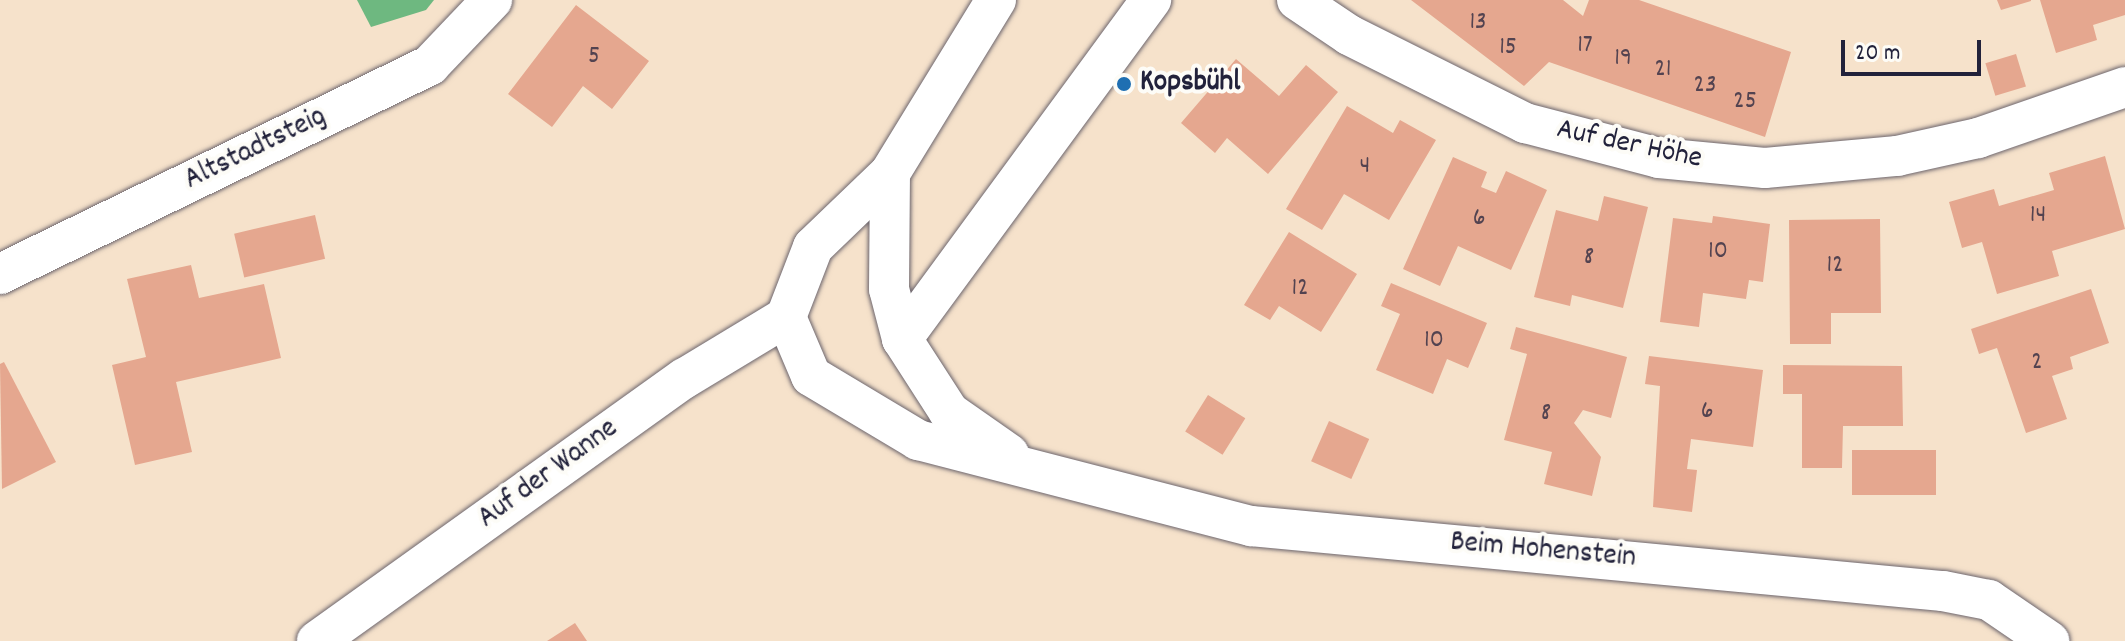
<!DOCTYPE html>
<meta charset="utf-8">
<style>
body{margin:0}
#map{position:relative;width:2125px;height:641px;overflow:hidden;background:#f6e2cb;font-family:Dekko,sans-serif}
div>[style]{position:absolute}
[style*='--x']{left:calc(var(--x)*1px);top:calc(var(--y)*1px);width:calc(var(--w)*1px);rotate:calc(var(--a)*1deg)}
.forest>*{inset:0;background:#6eb880}
.building>*{inset:0;background:#e5a78f;transform-origin:0 0}
.roads{filter:drop-shadow(0 0 2px #6c656d) drop-shadow(0 0 2px #6c656d)}
.minor>*{height:40px;margin:-20px;padding:0 20px;transform-origin:20px;border-radius:20px;background:#fff}
.dots>*{width:22px;height:22px;translate:-50% -50%;box-sizing:border-box;border:4px solid #fdfcf7;border-radius:50%}
span{translate:-50% -50%;white-space:nowrap;text-align:center;line-height:1.15;-webkit-text-stroke:8px #fdfcf7;paint-order:stroke}
.number-label{font-size:26px;color:#534350}
.number-label span{-webkit-text-stroke-width:0}
.poi-label{font-size:30px;color:#22223b;font-weight:700}
.left{translate:0 -50%;text-align:left}
.street-label{font-size:30px;color:#22223b}
.scale{position:absolute;left:1841px;top:40px;width:140px;height:36px;box-sizing:border-box;border:4px solid #22223b;border-top:0;padding-left:10px;font-size:24px;line-height:28px;white-space:nowrap;color:#22223b;-webkit-text-stroke:6px #fdfcf7;paint-order:stroke}
</style>
<div id="map">
<div class="forest">
<div style="clip-path:polygon(357px 0,434px 0,426px 10px,371px 27px)"></div>
</div>
<div class="building">
<div style="clip-path:polygon(1411px 0,1563px 0,1583px 16px,1589px 0,1639px 0,1791px 52px,1765px 137px,1549px 62px,1524px 86px)"></div>
<div style="clip-path:polygon(1997px 0,2031px 0,2031px 1px,2001px 10px)"></div>
<div style="clip-path:polygon(2040px 0,2125px 0,2125px 15px,2093px 25px,2097px 40px,2056px 53px)"></div>
<div style="clip-path:polygon(576px 5px,649px 61px,612px 109px,583px 86px,552px 127px,508px 94px)"></div>
<div style="left:2016px;top:54px;width:34px;height:32px;rotate:73deg"></div>
<div style="clip-path:polygon(1236px 59px,1279px 96px,1306px 65px,1338px 92px,1268px 174px,1227px 138px,1215px 153px,1181px 123px)"></div>
<div style="clip-path:polygon(1347px 106px,1393px 133px,1400px 120px,1436px 140px,1389px 220px,1344px 194px,1322px 230px,1286px 209px)"></div>
<div style="clip-path:polygon(2105px 156px,2125px 229px,2052px 251px,2059px 276px,1997px 294px,1982px 242px,1962px 248px,1949px 202px,1994px 189px,1999px 206px,2054px 190px,2049px 173px)"></div>
<div style="clip-path:polygon(1453px 157px,1487px 172px,1481px 187px,1496px 193px,1506px 171px,1547px 190px,1511px 270px,1458px 246px,1440px 286px,1403px 269px)"></div>
<div style="clip-path:polygon(1604px 196px,1648px 207px,1623px 308px,1572px 295px,1570px 306px,1534px 297px,1556px 210px,1598px 221px)"></div>
<div style="left:315px;top:215px;width:45px;height:83px;rotate:77deg"></div>
<div style="clip-path:polygon(1713px 216px,1770px 224px,1763px 282px,1749px 280px,1746px 299px,1703px 293px,1699px 327px,1660px 322px,1673px 218px,1712px 223px)"></div>
<div style="clip-path:polygon(1880px 219px,1881px 313px,1831px 313px,1831px 344px,1790px 344px,1789px 220px)"></div>
<div style="clip-path:polygon(1289px 232px,1357px 274px,1321px 332px,1279px 306px,1270px 320px,1244px 305px)"></div>
<div style="clip-path:polygon(191px 265px,199px 298px,264px 284px,281px 358px,176px 382px,192px 452px,135px 465px,112px 365px,146px 357px,127px 279px)"></div>
<div style="clip-path:polygon(1391px 283px,1487px 323px,1468px 368px,1447px 359px,1433px 394px,1376px 370px,1400px 314px,1381px 306px)"></div>
<div style="clip-path:polygon(2091px 289px,2109px 343px,2070px 357px,2073px 369px,2052px 376px,2067px 419px,2026px 433px,1997px 348px,1979px 354px,1971px 329px)"></div>
<div style="clip-path:polygon(1516px 327px,1627px 357px,1611px 418px,1583px 410px,1574px 423px,1601px 457px,1592px 496px,1544px 484px,1552px 452px,1504px 440px,1527px 354px,1510px 349px)"></div>
<div style="clip-path:polygon(1649px 356px,1763px 370px,1753px 447px,1691px 439px,1687px 469px,1697px 470px,1692px 512px,1653px 507px,1660px 386px,1645px 384px)"></div>
<div style="clip-path:polygon(4px 362px,56px 462px,2px 489px,0 364px)"></div>
<div style="clip-path:polygon(1783px 365px,1902px 366px,1903px 426px,1843px 426px,1842px 468px,1802px 468px,1802px 394px,1783px 394px)"></div>
<div style="left:1208px;top:395px;width:44px;height:43px;rotate:32deg"></div>
<div style="left:1329px;top:421px;width:44px;height:44px;rotate:24deg"></div>
<div style="left:1852px;top:450px;width:84px;height:45px"></div>
<div style="clip-path:polygon(575px 623px,587px 641px,547px 641px)"></div>
</div>
<div class="roads">
<div class="minor">
<div style="--x:1297;--y:0;--w:63;--a:33.9"></div>
<div style="--x:1349;--y:35;--w:197;--a:26.6"></div>
<div style="--x:1525;--y:123;--w:138;--a:14.6"></div>
<div style="--x:1659;--y:158;--w:106;--a:5.4"></div>
<div style="--x:1765;--y:168;--w:133;--a:-5.2"></div>
<div style="--x:1897;--y:156;--w:83;--a:-12.5"></div>
<div style="--x:1978;--y:138;--w:156;--a:-19.1"></div>
<div style="--x:890;--y:173;--w:116;--a:90.5"></div>
<div style="--x:889;--y:289;--w:52;--a:75.4"></div>
<div style="--x:902;--y:339;--w:87;--a:57.2"></div>
<div style="--x:949;--y:412;--w:73;--a:35"></div>
<div style="--x:0;--y:274;--w:478;--a:-25.9"></div>
<div style="--x:430;--y:65;--w:90;--a:-46.4"></div>
<div style="--x:786;--y:317;--w:64;--a:67"></div>
<div style="--x:811;--y:376;--w:125;--a:30.9"></div>
<div style="--x:918;--y:440;--w:344;--a:14.5"></div>
<div style="--x:1251;--y:526;--w:695;--a:5.37"></div>
<div style="--x:1943;--y:591;--w:47;--a:11.1"></div>
<div style="--x:1989;--y:600;--w:73;--a:34.3"></div>
<div style="--x:786;--y:317;--w:75;--a:-68.9"></div>
<div style="--x:813;--y:247;--w:107;--a:-43.9"></div>
<div style="--x:890;--y:173;--w:203;--a:-58.5"></div>
<div style="--x:902;--y:339;--w:421;--a:-53.7"></div>
<div style="--x:317;--y:641;--w:452;--a:-35.6"></div>
<div style="--x:685;--y:378;--w:118;--a:-31.1"></div>
</div>
</div>
<div class="dots">
<div style="left:1124px;top:84px;background:#1f6fb2"></div>
</div>
<div class="number-label">
<span style="left:1478px;top:23px">13</span>
<span style="left:1585px;top:46px">17</span>
<span style="left:1508px;top:48px">15</span>
<span style="left:594px;top:57px">5</span>
<span style="left:1623px;top:59px">19</span>
<span style="left:1663px;top:70px">21</span>
<span style="left:1705px;top:86px">23</span>
<span style="left:1745px;top:102px">25</span>
<span style="left:1365px;top:167px">4</span>
<span style="left:2038px;top:216px">14</span>
<span style="left:1479px;top:219px">6</span>
<span style="left:1718px;top:252px">10</span>
<span style="left:1589px;top:258px">8</span>
<span style="left:1835px;top:266px">12</span>
<span style="left:1300px;top:289px">12</span>
<span style="left:1434px;top:341px">10</span>
<span style="left:2037px;top:363px">2</span>
<span style="left:1707px;top:412px">6</span>
<span style="left:1546px;top:414px">8</span>
</div>
<div class="poi-label">
<span class="left" style="left:1140px;top:84px">Kopsbühl</span>
</div>
<div class="street-label">
<span style="left:1629px;top:146px;rotate:12deg">Auf der Höhe</span>
<span style="left:256px;top:150px;rotate:-26deg">Altstadtsteig</span>
<span style="left:549px;top:475px;rotate:-36deg">Auf der Wanne</span>
<span style="left:1543px;top:552px;rotate:5deg">Beim Hohenstein</span>
</div>
<div class="scale">20 m</div>
</div>
